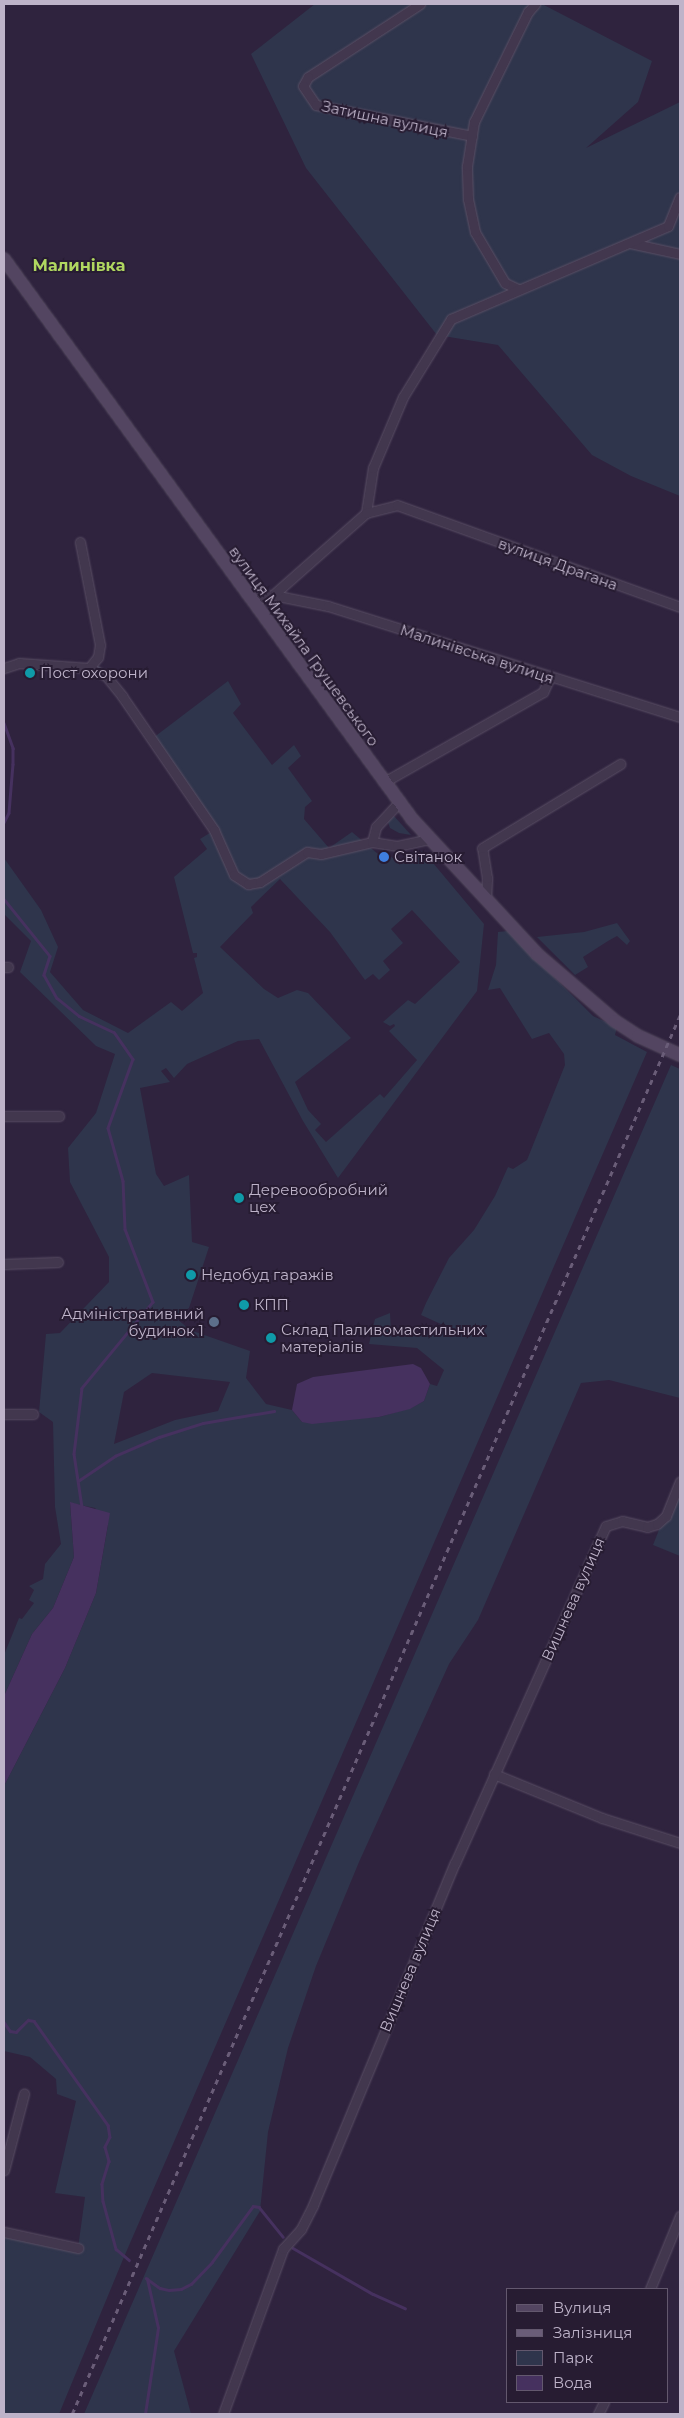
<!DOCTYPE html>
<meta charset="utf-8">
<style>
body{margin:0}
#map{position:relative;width:684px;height:2418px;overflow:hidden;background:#2f233e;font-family:Montserrat,sans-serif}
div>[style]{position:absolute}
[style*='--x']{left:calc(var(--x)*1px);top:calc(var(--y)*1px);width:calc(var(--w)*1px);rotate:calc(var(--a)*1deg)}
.green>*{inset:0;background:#2f354c}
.water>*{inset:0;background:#46315f}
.stream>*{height:2.5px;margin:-1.25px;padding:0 1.25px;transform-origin:1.25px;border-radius:1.25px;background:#46315f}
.roads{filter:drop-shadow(0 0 1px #5a4f65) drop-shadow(0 0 1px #5a4f65)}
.street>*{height:9px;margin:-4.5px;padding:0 4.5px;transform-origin:4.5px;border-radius:4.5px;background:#42374e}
.secondary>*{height:12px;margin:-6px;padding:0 6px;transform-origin:6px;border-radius:6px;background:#534561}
.rail>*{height:2.5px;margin-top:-1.25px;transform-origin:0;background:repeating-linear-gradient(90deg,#6a5d78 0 5px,transparent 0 10px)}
.dots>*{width:14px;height:14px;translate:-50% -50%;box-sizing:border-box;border:2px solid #271c32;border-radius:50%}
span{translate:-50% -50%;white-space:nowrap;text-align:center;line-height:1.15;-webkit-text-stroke:4px #271c32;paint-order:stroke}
.street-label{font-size:15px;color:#beb3c9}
.poi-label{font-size:15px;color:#beb3c9}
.left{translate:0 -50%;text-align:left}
.right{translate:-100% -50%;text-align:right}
.neighbourhood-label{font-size:16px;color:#b0d760;font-weight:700}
.frame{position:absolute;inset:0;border:5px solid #beb3c9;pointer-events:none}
.legend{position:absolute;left:506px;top:2288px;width:162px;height:115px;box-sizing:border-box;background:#271c32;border:1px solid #63586e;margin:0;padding:6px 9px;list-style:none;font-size:15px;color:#beb3c9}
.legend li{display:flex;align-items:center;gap:10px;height:25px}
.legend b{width:25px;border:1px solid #63586e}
</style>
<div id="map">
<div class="green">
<div style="clip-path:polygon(315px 4px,542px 4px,652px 61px,638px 102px,586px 148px,680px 102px,680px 496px,631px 476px,592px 455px,498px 345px,437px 335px,306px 168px,251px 54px)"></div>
<div style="clip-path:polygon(evenodd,80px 665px,97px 665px,106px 671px,153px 738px,228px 681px,241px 704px,233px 713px,272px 765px,294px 745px,301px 756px,288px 768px,312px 801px,305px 807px,304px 819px,329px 848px,352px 832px,378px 854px,383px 849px,400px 865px,403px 857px,423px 851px,484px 924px,477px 991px,338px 1178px,303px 1121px,259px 1039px,238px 1041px,187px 1064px,174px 1078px,166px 1068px,161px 1071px,170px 1082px,140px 1088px,156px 1174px,164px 1186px,189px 1175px,192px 1242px,209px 1247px,189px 1308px,175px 1317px,190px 1330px,250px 1351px,246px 1378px,266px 1404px,292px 1410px,302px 1422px,379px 1417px,411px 1408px,424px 1401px,430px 1384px,437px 1386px,444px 1370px,417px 1348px,369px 1344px,375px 1319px,390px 1313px,391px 1330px,441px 1336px,443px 1325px,421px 1315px,426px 1303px,449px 1258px,474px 1230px,495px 1196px,508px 1167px,513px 1169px,527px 1160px,565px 1065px,564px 1054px,549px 1033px,532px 1039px,500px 988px,488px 990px,496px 965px,498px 932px,508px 931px,593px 1016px,617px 1027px,615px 1035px,647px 1052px,124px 2257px,59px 2414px,4px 2414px,4px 2233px,78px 2248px,85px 2197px,55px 2193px,76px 2101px,57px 2094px,56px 2079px,30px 2057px,4px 2051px,4px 1815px,5px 1784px,65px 1668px,96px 1593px,108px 1525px,95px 1508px,70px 1503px,74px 1557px,53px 1608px,32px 1634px,4px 1696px,4px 1655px,19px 1618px,22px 1619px,34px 1603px,29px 1600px,34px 1590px,29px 1586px,43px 1579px,45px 1564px,61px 1544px,55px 1507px,53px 1422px,39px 1412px,46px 1334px,60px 1333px,109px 1282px,109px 1257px,70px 1182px,68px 1148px,96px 1113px,115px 1054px,96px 1046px,20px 972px,31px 941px,4px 914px,4px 858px,41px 910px,58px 947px,50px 972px,83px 1010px,128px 1033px,171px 1002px,182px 1011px,203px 993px,194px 958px,197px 957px,197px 953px,193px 953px,174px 877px,207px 849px,200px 839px,213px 831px,142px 727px,100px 675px,80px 665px,280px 879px,330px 932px,365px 980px,373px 974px,379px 980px,390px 970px,383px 961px,403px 943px,391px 929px,412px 910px,460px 962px,415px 1004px,408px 1000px,383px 1022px,390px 1026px,394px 1024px,395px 1026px,389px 1031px,417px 1060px,384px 1098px,380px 1094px,326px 1142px,315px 1130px,321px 1124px,308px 1110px,295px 1082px,351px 1038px,308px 993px,297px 990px,278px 998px,264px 989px,220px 947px,253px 913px,251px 907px,280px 879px,80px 665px,152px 1373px,230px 1382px,218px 1411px,175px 1420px,114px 1444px,124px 1392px,152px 1373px)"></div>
<div style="clip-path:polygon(394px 816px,411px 835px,399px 833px,390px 828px,388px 822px)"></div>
<div style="clip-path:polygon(617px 923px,630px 941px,627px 945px,617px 936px,608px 941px,583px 957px,588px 967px,575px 975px,537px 937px,584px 932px)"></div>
<div style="clip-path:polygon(671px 1065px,680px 1069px,680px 1398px,609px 1380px,581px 1383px,478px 1620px,449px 1664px,359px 1862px,316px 1966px,288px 2048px,268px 2132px,260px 2211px,174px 2351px,191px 2414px,84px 2414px)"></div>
<div style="clip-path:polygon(680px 1477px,680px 1556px,653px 1545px)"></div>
</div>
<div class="water">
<div style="clip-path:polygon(413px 1364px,421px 1368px,430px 1384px,424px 1401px,410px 1409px,379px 1417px,312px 1424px,302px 1422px,292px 1410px,297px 1384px,313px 1377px)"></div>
<div style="clip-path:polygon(70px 1502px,110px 1513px,96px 1593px,65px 1668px,5px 1784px,4px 1815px,4px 1696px,32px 1634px,53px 1608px,74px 1557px)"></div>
</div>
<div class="stream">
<div style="--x:4;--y:723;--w:27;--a:70"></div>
<div style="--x:13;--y:748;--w:16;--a:90"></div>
<div style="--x:13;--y:764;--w:49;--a:94.7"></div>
<div style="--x:9;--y:813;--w:11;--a:117"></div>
<div style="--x:4;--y:899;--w:73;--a:51.1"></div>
<div style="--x:50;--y:956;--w:20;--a:108"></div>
<div style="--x:44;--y:975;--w:26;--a:61"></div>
<div style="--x:57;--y:998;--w:28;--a:39"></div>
<div style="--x:79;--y:1016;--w:38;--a:25"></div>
<div style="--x:114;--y:1032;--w:33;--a:55"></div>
<div style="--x:133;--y:1059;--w:73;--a:109.9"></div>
<div style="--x:108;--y:1128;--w:55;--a:74.2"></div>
<div style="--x:123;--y:1181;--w:48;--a:87.6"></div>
<div style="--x:125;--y:1229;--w:78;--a:69"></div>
<div style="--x:153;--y:1302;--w:112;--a:129.5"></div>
<div style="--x:82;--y:1388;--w:66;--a:96.9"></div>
<div style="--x:74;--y:1454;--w:54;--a:81.4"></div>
<div style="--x:78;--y:1481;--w:45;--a:-34"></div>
<div style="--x:115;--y:1456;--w:48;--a:-23.4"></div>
<div style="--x:159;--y:1437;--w:46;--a:-17.7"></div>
<div style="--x:203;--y:1423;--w:72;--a:-9.6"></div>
<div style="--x:4;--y:2022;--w:11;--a:56"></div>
<div style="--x:10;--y:2031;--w:6;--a:9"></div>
<div style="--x:16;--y:2032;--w:17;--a:-45"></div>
<div style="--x:28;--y:2020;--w:6;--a:9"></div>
<div style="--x:34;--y:2021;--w:128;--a:54.6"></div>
<div style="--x:108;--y:2125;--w:12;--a:81"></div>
<div style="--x:110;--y:2137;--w:11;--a:117"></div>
<div style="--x:105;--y:2147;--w:15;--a:74"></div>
<div style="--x:109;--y:2161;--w:24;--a:107"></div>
<div style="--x:102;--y:2184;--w:17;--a:87"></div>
<div style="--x:103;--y:2201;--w:50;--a:74.8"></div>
<div style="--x:116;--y:2249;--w:17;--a:40"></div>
<div style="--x:293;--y:2248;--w:92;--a:29.9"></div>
<div style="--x:373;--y:2294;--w:35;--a:24"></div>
<div style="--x:146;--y:2278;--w:17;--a:36"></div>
<div style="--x:160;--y:2288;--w:9;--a:13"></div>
<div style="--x:169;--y:2290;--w:12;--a:-5"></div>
<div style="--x:181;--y:2289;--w:11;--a:-27"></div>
<div style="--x:191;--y:2284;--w:30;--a:-46"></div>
<div style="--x:212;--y:2262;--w:69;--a:-53.8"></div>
<div style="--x:253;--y:2206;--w:6;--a:9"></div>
<div style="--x:259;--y:2207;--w:38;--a:51"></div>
<div style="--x:145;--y:2414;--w:87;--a:-81.4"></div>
<div style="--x:158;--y:2328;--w:50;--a:-102.7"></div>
</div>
<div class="roads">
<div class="street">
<div style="--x:420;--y:4;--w:134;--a:146.9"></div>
<div style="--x:308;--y:77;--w:10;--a:119"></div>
<div style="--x:303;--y:86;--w:23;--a:56"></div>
<div style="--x:316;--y:105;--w:159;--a:11.2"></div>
<div style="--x:630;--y:243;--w:51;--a:12.4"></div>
<div style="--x:518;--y:289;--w:14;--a:-155"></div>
<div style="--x:505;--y:283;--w:59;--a:-120.5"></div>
<div style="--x:475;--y:232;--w:34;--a:-102"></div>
<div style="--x:468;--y:199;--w:33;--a:-92"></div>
<div style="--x:467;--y:166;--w:45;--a:-81"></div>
<div style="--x:474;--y:122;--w:123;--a:-63.9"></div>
<div style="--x:528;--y:12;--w:11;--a:-49"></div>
<div style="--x:366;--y:513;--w:46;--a:-81.2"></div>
<div style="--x:373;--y:468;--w:77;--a:-67.1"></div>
<div style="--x:403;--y:397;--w:92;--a:-58.4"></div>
<div style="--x:451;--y:319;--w:236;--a:-23.2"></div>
<div style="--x:668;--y:226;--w:31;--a:-68"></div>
<div style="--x:273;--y:595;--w:56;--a:11.3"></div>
<div style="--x:328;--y:606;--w:369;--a:17.5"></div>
<div style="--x:251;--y:600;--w:23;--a:-13"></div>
<div style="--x:273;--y:595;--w:124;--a:-41.4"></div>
<div style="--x:366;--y:513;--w:32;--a:-14"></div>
<div style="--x:397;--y:505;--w:301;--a:19.8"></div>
<div style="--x:4;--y:668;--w:16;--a:-18"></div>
<div style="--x:19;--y:663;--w:70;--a:4.1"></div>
<div style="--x:89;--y:668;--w:14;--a:-51"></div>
<div style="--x:98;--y:657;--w:12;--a:-81"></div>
<div style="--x:100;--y:645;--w:105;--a:-101"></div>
<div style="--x:89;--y:668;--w:19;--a:25"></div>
<div style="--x:106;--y:676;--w:26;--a:51"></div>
<div style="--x:122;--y:696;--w:163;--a:55.5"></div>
<div style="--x:214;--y:830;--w:49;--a:66"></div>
<div style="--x:234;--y:875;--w:17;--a:33"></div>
<div style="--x:248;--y:884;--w:12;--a:-9"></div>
<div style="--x:260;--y:882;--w:56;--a:-32.6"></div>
<div style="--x:307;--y:852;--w:14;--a:8"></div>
<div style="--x:321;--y:854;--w:52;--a:-13.2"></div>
<div style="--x:372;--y:842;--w:25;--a:9"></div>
<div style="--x:397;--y:846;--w:35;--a:-12"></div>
<div style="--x:384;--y:782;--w:183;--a:-29.5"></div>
<div style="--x:543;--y:692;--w:17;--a:-65"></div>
<div style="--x:372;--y:842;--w:16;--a:-75"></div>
<div style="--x:376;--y:827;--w:33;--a:-47"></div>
<div style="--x:486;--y:899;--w:21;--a:-87"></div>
<div style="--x:487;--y:878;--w:30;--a:-99"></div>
<div style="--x:482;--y:848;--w:162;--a:-31.3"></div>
<div style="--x:4;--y:967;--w:4;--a:0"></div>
<div style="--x:4;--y:1116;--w:55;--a:0"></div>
<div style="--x:4;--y:1264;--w:54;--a:-2.1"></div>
<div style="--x:4;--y:1414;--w:29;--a:0"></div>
<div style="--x:494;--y:1774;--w:117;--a:22.2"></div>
<div style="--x:602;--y:1818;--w:82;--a:17.8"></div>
<div style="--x:4;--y:2170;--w:79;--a:-75.3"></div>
<div style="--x:4;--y:2232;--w:76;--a:12.2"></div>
<div style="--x:650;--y:2289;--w:79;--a:-67.7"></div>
<div style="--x:223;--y:2414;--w:176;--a:-70"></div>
<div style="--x:283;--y:2249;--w:27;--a:-48"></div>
<div style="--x:301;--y:2229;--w:27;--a:-63"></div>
<div style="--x:313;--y:2205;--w:370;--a:-67.5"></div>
<div style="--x:455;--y:1863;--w:369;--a:-65.9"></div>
<div style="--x:606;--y:1526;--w:17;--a:-17"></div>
<div style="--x:622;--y:1521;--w:26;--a:13"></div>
<div style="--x:647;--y:1527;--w:10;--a:-17"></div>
<div style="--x:657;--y:1524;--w:12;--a:-42"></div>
<div style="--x:666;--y:1516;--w:37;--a:-68"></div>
<div style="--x:598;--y:2414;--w:13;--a:-63"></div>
</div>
<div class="secondary">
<div style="--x:4;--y:259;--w:693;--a:53.92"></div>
<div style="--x:412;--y:819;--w:184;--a:47.2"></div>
<div style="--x:537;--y:954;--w:103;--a:40.7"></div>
<div style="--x:615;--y:1021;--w:27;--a:33"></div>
<div style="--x:638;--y:1036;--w:46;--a:24.3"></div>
</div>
</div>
<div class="rail">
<div style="--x:72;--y:2414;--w:1525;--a:-66.51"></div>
</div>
<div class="dots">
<div style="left:30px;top:673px;background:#0f9aa8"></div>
<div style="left:384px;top:857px;background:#3f7fe0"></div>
<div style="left:239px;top:1198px;background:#0f9aa8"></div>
<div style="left:191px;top:1275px;background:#0f9aa8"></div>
<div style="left:244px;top:1305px;background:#0f9aa8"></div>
<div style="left:214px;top:1322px;background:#5c6f8a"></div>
<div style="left:271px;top:1338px;background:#0f9aa8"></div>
</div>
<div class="street-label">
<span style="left:385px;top:119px;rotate:12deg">Затишна вулиця</span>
<span style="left:558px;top:564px;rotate:20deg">вулиця Драгана</span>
<span style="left:304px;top:646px;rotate:54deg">вулиця Михайла Грушевського</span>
<span style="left:477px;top:654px;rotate:18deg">Малинівська вулиця</span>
<span style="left:573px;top:1599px;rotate:-66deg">Вишнева вулиця</span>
<span style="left:410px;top:1970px;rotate:-67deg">Вишнева вулиця</span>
</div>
<div class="poi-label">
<span class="left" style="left:40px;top:673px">Пост охорони</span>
<span class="left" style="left:394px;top:857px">Світанок</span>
<span class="left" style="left:249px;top:1198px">Деревообробний<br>цех</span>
<span class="left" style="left:201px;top:1275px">Недобуд гаражів</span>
<span class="left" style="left:254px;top:1305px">КПП</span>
<span class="right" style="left:204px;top:1322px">Адміністративний<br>будинок 1</span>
<span class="left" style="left:281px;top:1338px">Склад Паливомастильних<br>матеріалів</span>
</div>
<div class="neighbourhood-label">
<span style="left:79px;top:266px">Малинівка</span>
</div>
<div class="frame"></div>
<ul class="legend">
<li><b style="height:6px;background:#534561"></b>Вулиця</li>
<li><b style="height:6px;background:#6a5d78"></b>Залізниця</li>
<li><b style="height:14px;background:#2f354c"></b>Парк</li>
<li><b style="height:14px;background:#46315f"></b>Вода</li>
</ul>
</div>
